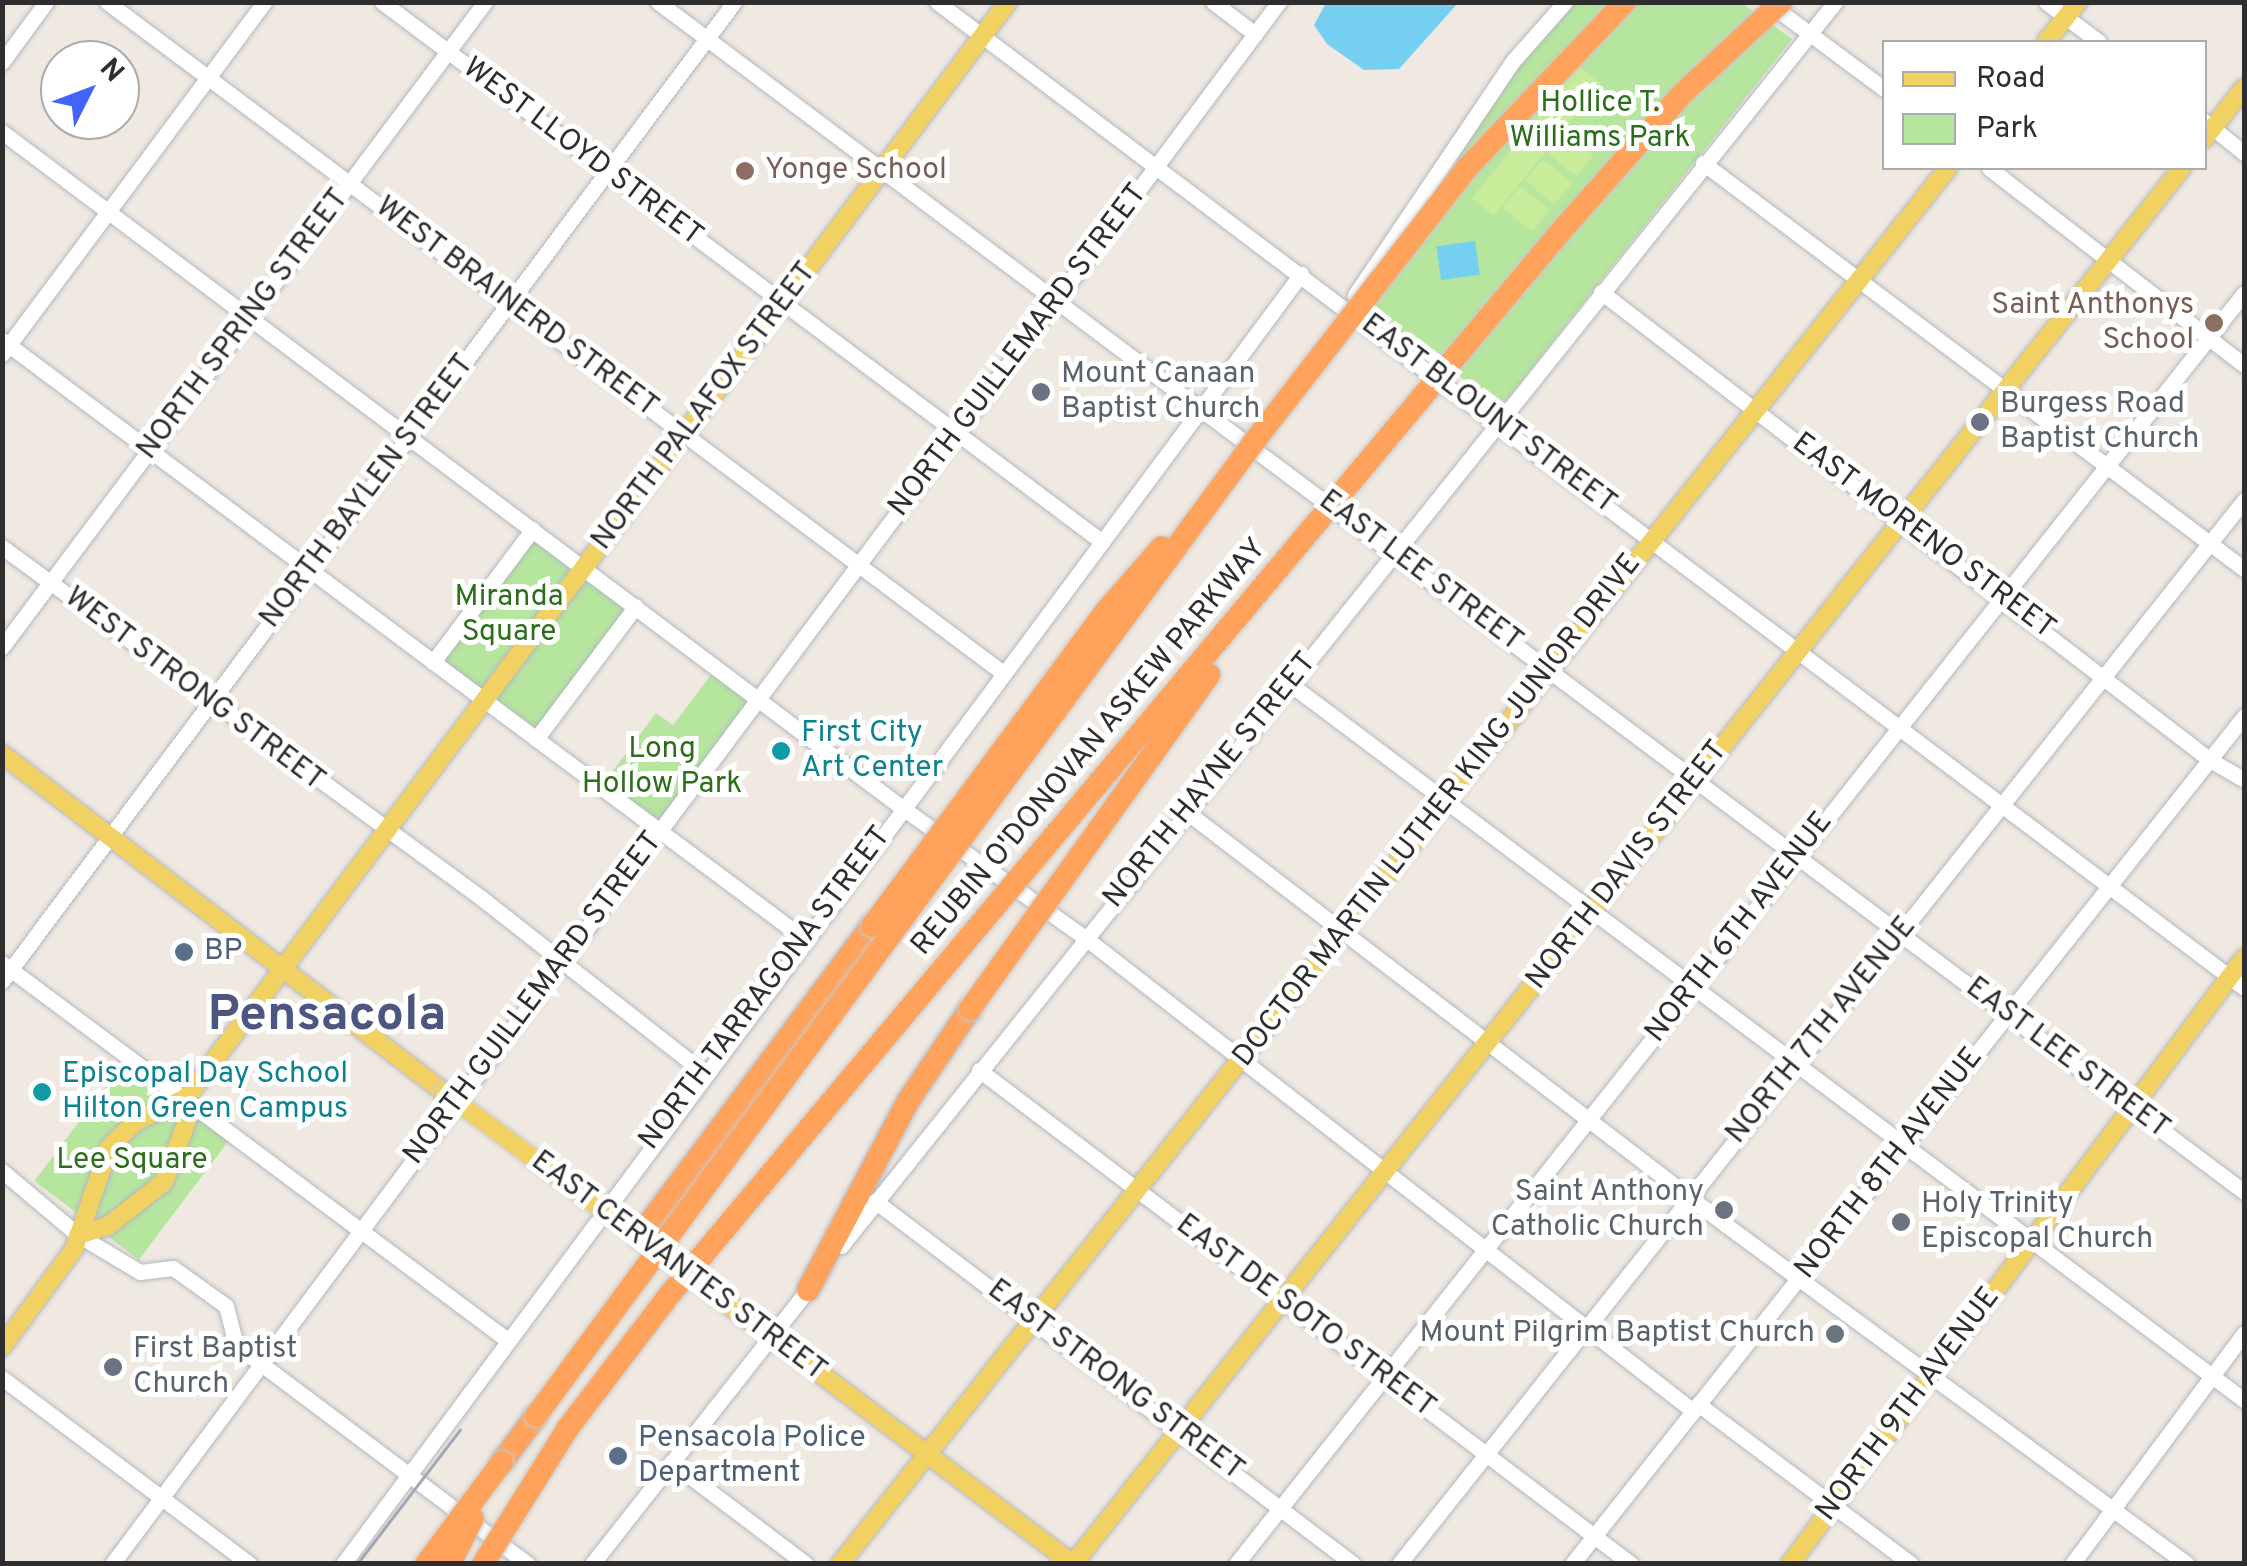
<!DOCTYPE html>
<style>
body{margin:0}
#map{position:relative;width:2247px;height:1566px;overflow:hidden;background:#efe9e1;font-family:Overpass,sans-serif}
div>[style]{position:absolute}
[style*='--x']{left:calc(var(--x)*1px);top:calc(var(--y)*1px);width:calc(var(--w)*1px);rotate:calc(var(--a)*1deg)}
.green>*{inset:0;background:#b6e59e;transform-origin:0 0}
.pitch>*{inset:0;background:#c9ec9a;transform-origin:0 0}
.water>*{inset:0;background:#75cff0;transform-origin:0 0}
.roads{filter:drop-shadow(0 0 2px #b4b7c1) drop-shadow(0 0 2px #b4b7c1)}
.minor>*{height:15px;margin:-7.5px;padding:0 7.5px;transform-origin:7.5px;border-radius:7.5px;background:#fff}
.major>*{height:18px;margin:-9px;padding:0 9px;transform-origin:9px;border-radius:9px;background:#f2d163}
.highway>*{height:22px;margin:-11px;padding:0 11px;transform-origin:11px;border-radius:11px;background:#ffa35c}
.rail>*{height:2.5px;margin:-1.25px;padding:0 1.25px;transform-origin:1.25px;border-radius:1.25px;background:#a3a6b8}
.bridges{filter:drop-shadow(0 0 2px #c9c9c9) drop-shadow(0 0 2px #c9c9c9)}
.major-bridge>*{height:18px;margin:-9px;padding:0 9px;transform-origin:9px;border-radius:9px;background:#f2d163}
.highway-bridge>*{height:22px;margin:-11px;padding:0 11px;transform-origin:11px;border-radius:11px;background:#ffa35c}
.dots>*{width:28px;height:28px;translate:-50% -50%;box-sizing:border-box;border:5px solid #fff;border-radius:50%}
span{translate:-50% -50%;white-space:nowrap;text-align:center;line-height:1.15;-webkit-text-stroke:10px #fff;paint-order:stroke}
.park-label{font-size:30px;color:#2c6e1b}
.street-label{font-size:30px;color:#2e2e2e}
.education-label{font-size:30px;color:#785e54}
.left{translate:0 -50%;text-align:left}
.right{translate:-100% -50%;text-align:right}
.worship-label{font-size:30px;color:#5b616d}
.culture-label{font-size:30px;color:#0d838f}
.service-label{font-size:30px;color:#4e5e75}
.town-label{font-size:50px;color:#4d5680;font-weight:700}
.frame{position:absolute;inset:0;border:5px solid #2e2e2e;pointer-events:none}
.legend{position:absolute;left:1882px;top:40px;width:325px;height:130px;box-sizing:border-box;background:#fff;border:2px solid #ababab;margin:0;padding:12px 18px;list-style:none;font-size:30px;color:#2e2e2e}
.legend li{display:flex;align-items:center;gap:20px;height:50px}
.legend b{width:50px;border:2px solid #ababab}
.north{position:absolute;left:40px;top:40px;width:100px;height:100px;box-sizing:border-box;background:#fff;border:2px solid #ababab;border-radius:50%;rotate:48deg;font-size:28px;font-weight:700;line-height:40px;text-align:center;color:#2e2e2e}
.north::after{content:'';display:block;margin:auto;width:35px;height:45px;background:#4264fb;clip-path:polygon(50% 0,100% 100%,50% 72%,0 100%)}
</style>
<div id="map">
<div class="green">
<div style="clip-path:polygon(1573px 3px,1742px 3px,1792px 39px,1501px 407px,1356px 299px,1511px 74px)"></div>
<div style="left:533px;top:529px;width:129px;height:166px;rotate:37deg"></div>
<div style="clip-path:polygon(717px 667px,759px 699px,660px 831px,601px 787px,656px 713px,673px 725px)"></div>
<div style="left:124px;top:1062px;width:131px;height:149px;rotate:37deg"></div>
</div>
<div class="pitch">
<div style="left:1579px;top:66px;width:28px;height:170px;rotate:39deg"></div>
<div style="left:1566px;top:132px;width:36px;height:28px;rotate:39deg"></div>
<div style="left:1543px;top:159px;width:38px;height:28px;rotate:40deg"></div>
<div style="left:1520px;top:186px;width:38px;height:28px;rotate:39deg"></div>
</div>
<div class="water">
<div style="clip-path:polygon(1326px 3px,1326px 2px,1458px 3px,1399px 69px,1364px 70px,1327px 44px,1314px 25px)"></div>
<div style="left:1475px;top:241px;width:34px;height:39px;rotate:82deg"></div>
</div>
<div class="roads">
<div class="minor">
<div style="--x:107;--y:2;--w:1119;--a:36.83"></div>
<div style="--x:382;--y:2;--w:899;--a:36.86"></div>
<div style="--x:658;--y:2;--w:1983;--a:36.88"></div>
<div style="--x:937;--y:2;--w:1637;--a:37.03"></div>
<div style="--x:1213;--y:2;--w:53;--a:37.3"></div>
<div style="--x:2046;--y:2;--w:66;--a:37"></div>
<div style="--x:1771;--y:5;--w:141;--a:36.6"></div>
<div style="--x:2;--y:62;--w:74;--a:-53.7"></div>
<div style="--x:2204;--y:121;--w:51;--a:38.7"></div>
<div style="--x:2;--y:132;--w:1124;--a:36.9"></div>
<div style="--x:901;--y:807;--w:224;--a:35.4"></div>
<div style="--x:1084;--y:937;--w:772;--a:37.89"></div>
<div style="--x:1703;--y:163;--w:676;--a:36.89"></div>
<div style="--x:1989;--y:168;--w:322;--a:37.7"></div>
<div style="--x:1601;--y:292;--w:768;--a:37.54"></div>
<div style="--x:2210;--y:760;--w:39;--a:30"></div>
<div style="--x:1355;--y:295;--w:281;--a:-56"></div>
<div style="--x:1512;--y:62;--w:80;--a:-48.5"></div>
<div style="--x:2;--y:340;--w:1000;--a:36.74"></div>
<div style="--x:2;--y:354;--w:439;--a:-53.3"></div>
<div style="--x:2;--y:547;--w:592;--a:36.21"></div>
<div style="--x:480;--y:897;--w:283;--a:38.1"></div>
<div style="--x:2;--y:647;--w:806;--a:-53.17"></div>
<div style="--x:433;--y:662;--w:166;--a:-53.1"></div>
<div style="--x:1290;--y:684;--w:1193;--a:36.89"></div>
<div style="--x:536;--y:739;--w:166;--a:-53.1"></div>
<div style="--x:1188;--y:813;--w:678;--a:37.44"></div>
<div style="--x:1726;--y:1225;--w:572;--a:36.33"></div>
<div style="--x:2;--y:963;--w:629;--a:36.72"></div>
<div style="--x:2;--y:981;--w:1222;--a:-53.21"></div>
<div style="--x:979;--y:1070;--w:818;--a:37.15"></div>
<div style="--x:2;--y:1171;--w:99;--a:40.1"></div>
<div style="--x:78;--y:1235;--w:72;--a:30.8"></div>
<div style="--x:140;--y:1272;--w:33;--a:-7"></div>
<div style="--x:173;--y:1268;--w:65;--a:35.6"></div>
<div style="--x:226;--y:1306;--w:40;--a:75.6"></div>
<div style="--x:236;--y:1345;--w:365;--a:36.9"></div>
<div style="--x:875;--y:1201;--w:600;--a:37.21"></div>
<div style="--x:841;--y:1246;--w:1592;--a:-51.37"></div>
<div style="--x:2;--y:1378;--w:310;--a:36.9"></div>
<div style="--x:1698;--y:1404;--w:266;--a:36.9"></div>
<div style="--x:671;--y:1462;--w:169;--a:37.1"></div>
<div style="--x:112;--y:1564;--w:1950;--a:-53.24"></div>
<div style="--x:343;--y:1564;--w:1607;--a:-53.4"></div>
<div style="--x:592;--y:1564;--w:356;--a:-51.8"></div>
<div style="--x:1236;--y:1564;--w:1622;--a:-51.58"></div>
<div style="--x:1399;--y:1564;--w:1359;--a:-51.54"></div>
<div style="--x:1572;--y:1564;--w:1082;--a:-51.6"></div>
<div style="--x:2072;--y:1564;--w:288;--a:-53.3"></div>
</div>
<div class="major">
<div style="--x:2046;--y:42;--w:51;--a:-51.3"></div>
<div style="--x:2204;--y:139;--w:65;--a:-51.9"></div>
<div style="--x:2;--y:754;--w:556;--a:37.41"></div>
<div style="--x:78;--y:1235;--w:31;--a:-17"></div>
<div style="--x:108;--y:1226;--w:71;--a:-38.2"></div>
<div style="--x:164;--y:1182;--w:65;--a:-69.3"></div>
<div style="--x:187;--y:1121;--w:23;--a:-92"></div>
<div style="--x:186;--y:1098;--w:1370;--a:-53.13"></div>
<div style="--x:647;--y:1243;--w:533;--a:37"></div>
<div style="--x:2;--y:1347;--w:122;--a:-53.7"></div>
<div style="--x:74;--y:1249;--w:107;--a:-70.9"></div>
<div style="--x:109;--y:1148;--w:38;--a:-45"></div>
<div style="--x:136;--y:1121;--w:55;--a:-24.7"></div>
<div style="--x:840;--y:1564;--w:1782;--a:-51.56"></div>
<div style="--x:1073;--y:1564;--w:1783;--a:-51.54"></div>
<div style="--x:1790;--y:1564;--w:757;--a:-53.16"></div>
</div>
<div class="highway">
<div style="--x:639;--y:1237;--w:389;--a:-53.2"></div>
<div style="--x:808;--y:1290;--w:214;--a:-62.1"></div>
<div style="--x:908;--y:1101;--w:111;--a:-56"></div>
<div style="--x:502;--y:1462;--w:57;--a:-53.5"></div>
</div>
</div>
<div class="rail">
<div style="--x:357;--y:1564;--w:169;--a:-52.5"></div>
</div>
<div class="bridges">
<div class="major-bridge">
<div style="--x:444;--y:1092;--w:223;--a:36.6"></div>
</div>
<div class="highway-bridge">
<div style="--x:872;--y:926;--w:391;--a:-53.4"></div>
<div style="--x:1105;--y:612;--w:86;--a:-48.8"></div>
<div style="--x:970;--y:1009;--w:411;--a:-54.4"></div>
<div style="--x:536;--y:1416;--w:1209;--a:-53.61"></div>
<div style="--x:1253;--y:443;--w:347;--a:-52.1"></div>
<div style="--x:1466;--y:169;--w:231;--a:-46.4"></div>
<div style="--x:426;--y:1564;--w:127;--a:-53.3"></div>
<div style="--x:450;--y:1564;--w:51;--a:-63.4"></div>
<div style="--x:483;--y:1564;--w:160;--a:-58"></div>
<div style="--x:568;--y:1428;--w:170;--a:-52.7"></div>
<div style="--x:671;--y:1293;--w:1378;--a:-50.03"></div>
<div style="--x:1556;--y:237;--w:191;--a:-48.6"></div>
<div style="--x:1682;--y:94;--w:135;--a:-42.9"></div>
</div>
</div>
<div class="dots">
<div style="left:745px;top:171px;background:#8d6e63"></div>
<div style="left:2214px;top:323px;background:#8d6e63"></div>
<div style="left:1041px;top:392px;background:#6b7280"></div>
<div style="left:1980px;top:422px;background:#6b7280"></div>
<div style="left:781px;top:751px;background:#0f9aa8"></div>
<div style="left:184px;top:952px;background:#5c6f8a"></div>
<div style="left:42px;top:1092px;background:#0f9aa8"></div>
<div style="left:1724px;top:1210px;background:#6b7280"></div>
<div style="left:1901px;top:1222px;background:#6b7280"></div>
<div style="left:1835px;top:1334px;background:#6b7280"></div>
<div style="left:113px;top:1367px;background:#6b7280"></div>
<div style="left:618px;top:1456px;background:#5c6f8a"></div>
</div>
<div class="park-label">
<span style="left:1600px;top:121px">Hollice T.<br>Williams Park</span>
<span style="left:509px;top:615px">Miranda<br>Square</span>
<span style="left:662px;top:767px">Long<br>Hollow Park</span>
<span style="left:132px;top:1161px">Lee Square</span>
</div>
<div class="street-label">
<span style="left:582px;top:153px;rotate:37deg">WEST LLOYD STREET</span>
<span style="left:516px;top:308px;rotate:37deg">WEST BRAINERD STREET</span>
<span style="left:244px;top:325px;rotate:-53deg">NORTH SPRING STREET</span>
<span style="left:1019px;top:351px;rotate:-53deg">NORTH GUILLEMARD STREET</span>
<span style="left:705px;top:407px;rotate:-53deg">NORTH PALAFOX STREET</span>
<span style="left:1488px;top:415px;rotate:37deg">EAST BLOUNT STREET</span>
<span style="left:368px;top:492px;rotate:-53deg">NORTH BAYLEN STREET</span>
<span style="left:1923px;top:537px;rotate:37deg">EAST MORENO STREET</span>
<span style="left:1420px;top:572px;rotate:37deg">EAST LEE STREET</span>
<span style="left:194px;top:690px;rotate:37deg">WEST STRONG STREET</span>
<span style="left:1090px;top:748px;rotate:-50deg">REUBIN O'DONOVAN ASKEW PARKWAY</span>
<span style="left:1211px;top:781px;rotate:-51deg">NORTH HAYNE STREET</span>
<span style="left:1438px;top:811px;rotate:-52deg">DOCTOR MARTIN LUTHER KING JUNIOR DRIVE</span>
<span style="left:1628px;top:866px;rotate:-52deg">NORTH DAVIS STREET</span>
<span style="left:1740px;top:928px;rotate:-52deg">NORTH 6TH AVENUE</span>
<span style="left:766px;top:989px;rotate:-53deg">NORTH TARRAGONA STREET</span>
<span style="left:534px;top:999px;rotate:-53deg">NORTH GUILLEMARD STREET</span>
<span style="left:1822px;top:1031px;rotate:-51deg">NORTH 7TH AVENUE</span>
<span style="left:2067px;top:1059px;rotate:37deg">EAST LEE STREET</span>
<span style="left:1890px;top:1164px;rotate:-52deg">NORTH 8TH AVENUE</span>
<span style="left:678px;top:1267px;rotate:37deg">EAST CERVANTES STREET</span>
<span style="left:1305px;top:1317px;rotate:37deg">EAST DE SOTO STREET</span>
<span style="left:1115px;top:1381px;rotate:37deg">EAST STRONG STREET</span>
<span style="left:1909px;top:1405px;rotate:-53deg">NORTH 9TH AVENUE</span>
</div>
<div class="education-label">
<span class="left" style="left:765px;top:171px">Yonge School</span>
<span class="right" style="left:2194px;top:323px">Saint Anthonys<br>School</span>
</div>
<div class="worship-label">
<span class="left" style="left:1061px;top:392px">Mount Canaan<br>Baptist Church</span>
<span class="left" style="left:2000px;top:422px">Burgess Road<br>Baptist Church</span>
<span class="right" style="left:1704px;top:1210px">Saint Anthony<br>Catholic Church</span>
<span class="left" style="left:1921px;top:1222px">Holy Trinity<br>Episcopal Church</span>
<span class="right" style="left:1815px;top:1334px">Mount Pilgrim Baptist Church</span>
<span class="left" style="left:133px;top:1367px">First Baptist<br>Church</span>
</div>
<div class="culture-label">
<span class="left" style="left:801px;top:751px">First City<br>Art Center</span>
<span class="left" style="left:62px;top:1092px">Episcopal Day School<br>Hilton Green Campus</span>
</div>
<div class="service-label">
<span class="left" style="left:204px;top:952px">BP</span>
<span class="left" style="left:638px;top:1456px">Pensacola Police<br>Department</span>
</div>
<div class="town-label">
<span style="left:327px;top:1017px">Pensacola</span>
</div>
<div class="frame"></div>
<ul class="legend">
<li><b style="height:12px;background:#f2d163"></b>Road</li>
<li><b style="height:28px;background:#b6e59e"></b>Park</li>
</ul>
<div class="north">N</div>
</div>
